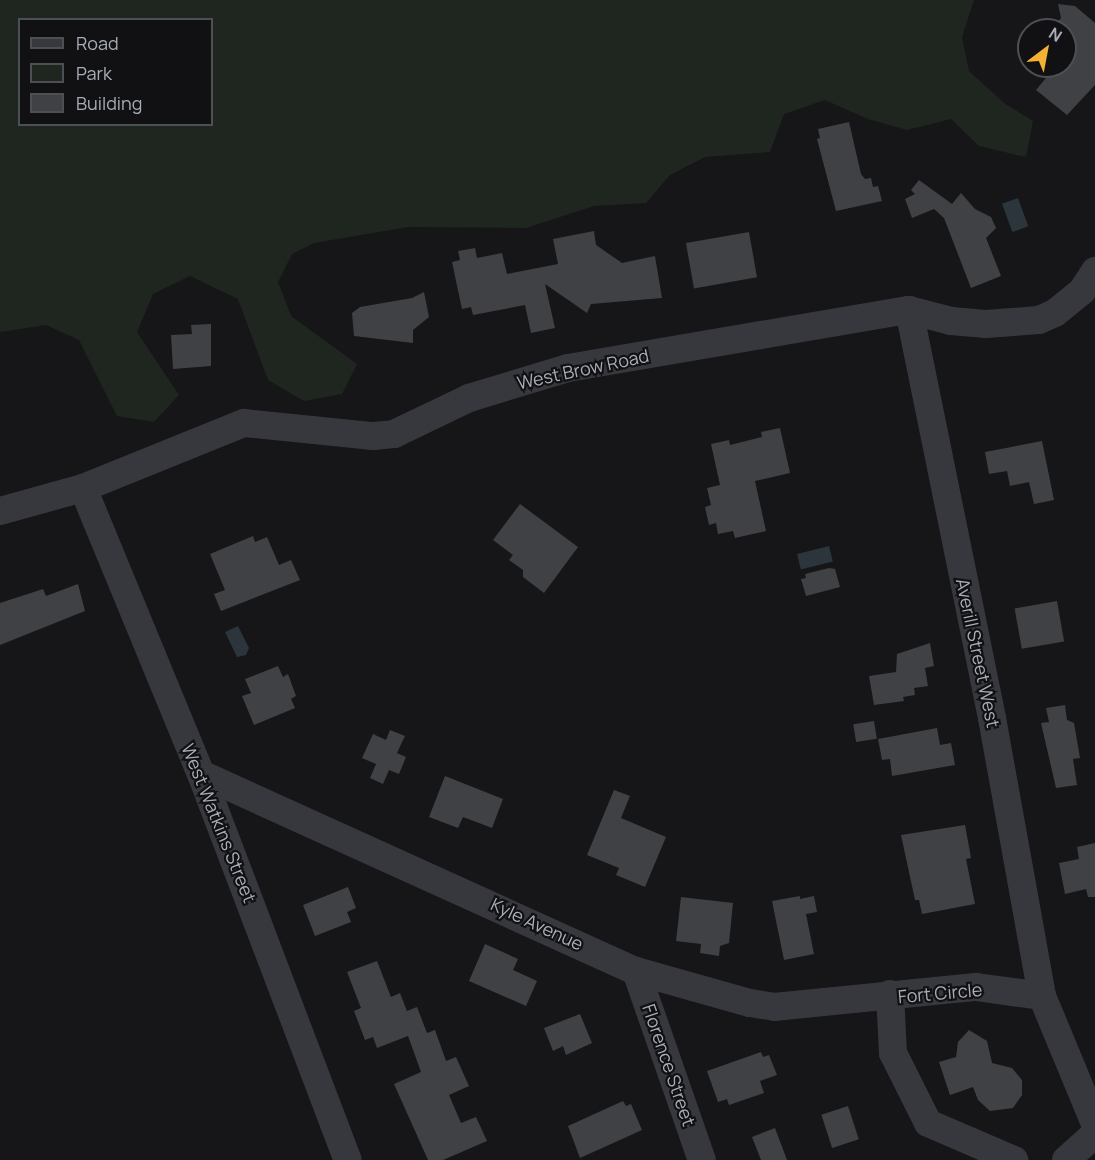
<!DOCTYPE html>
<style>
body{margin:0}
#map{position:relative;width:1095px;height:1160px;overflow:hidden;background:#161618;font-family:Manrope,sans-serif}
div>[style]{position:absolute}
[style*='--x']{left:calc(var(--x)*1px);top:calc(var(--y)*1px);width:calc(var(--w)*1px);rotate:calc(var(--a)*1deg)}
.green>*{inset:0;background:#1e261f}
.water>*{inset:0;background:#2c353c;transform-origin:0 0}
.building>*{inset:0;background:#404145;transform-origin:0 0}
.minor>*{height:28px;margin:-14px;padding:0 14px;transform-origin:14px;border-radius:14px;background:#37383d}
span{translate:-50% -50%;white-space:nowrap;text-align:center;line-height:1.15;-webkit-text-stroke:4.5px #111113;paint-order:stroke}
.street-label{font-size:18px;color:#a8adb8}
.legend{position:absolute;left:18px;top:18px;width:195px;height:108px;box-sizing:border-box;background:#111113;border:2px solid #4d4f55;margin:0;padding:8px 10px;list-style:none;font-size:18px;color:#a8adb8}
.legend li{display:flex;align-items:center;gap:12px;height:30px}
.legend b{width:30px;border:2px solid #4d4f55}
.north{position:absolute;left:1017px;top:18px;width:60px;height:60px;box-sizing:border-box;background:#111113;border:2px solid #4d4f55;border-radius:50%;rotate:32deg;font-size:16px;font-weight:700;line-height:24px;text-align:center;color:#a8adb8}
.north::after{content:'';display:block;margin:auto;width:21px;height:27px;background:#f2b134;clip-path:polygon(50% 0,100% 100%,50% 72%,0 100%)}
</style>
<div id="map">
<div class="green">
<div style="clip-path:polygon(evenodd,0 0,974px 0,962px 37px,969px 71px,1004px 103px,1033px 121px,1026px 157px,979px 146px,951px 119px,907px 130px,868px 119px,825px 100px,784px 114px,770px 152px,705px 157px,670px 175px,646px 203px,594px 206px,526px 228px,408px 227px,314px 243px,292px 254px,278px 282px,291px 316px,357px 364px,342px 394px,304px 401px,268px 380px,238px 299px,190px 276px,153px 294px,137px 332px,179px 395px,154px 422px,117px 416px,79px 340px,46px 325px,0 332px,0 0,20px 20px,212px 20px,212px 124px,20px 124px,20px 20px)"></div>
</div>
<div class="water">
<div style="left:1018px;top:198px;width:30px;height:17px;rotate:70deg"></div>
<div style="left:829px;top:546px;width:16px;height:33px;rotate:76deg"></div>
<div style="clip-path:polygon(238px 626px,249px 648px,246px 655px,237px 657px,225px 632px)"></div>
</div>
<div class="building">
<div style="clip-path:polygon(1058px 4px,1075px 6px,1095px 23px,1095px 85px,1067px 115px,1036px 90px,1056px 66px,1065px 66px,1065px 47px,1071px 41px,1065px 30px,1054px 26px,1061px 18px)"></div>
<div style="clip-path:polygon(849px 122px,861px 174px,865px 179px,871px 178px,873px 187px,878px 186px,882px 201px,836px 211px,817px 139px,820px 138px,818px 129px)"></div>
<div style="clip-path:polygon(919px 180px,952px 204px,961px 193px,975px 209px,991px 217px,996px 228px,986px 238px,1001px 276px,971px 288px,944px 218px,934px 209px,912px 218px,905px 199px,915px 194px,911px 190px)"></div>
<div style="clip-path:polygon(594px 231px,596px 245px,622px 263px,655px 256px,662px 298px,591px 304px,587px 313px,545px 284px,555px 328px,531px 333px,525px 305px,473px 315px,471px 307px,462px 309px,452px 262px,460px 260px,458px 251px,475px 248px,477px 258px,502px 253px,507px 274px,558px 264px,553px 239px)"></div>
<div style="left:749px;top:232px;width:46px;height:64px;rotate:80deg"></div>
<div style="clip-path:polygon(424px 292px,429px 317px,413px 330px,413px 343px,354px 336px,352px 313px,360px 307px,412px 298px)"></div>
<div style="clip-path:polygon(211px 324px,211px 366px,173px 369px,171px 335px,192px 334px,191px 325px)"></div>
<div style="clip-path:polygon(780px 428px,790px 473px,755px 481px,766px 531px,735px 538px,733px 531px,718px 534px,716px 523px,709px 525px,705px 507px,711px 505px,707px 488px,720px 485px,711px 444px,729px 440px,730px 445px,762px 437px,761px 432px)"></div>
<div style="clip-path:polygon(1042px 441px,1054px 500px,1034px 504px,1029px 482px,1010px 486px,1007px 471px,989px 474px,985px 452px)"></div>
<div style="clip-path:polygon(520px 504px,578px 547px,544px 593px,523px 577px,523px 570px,509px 560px,513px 555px,493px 540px)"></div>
<div style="clip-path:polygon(253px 536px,255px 542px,267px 537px,279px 565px,291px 560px,300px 580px,221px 611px,214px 594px,225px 590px,210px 554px)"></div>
<div style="clip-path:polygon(829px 568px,835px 569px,840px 587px,806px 596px,801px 579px,806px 578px,805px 574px)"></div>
<div style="clip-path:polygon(78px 584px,85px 611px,0 645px,0 603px,43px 589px,46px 596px)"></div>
<div style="left:1057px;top:601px;width:41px;height:43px;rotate:80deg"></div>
<div style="clip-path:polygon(930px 643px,934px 666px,925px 668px,928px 686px,914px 688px,915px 695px,903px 697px,904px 701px,874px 705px,869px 676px,896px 672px,897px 654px)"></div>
<div style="clip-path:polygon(278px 666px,283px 677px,288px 674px,296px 696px,291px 699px,295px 708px,254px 725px,242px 696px,251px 693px,245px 679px)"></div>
<div style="clip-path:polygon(1065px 705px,1067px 720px,1074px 723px,1080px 758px,1073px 759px,1077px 785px,1056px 788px,1041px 723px,1049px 722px,1046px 708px)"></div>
<div style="left:874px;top:721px;width:18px;height:21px;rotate:81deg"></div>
<div style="clip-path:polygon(937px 728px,940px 745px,951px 743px,955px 765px,892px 776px,890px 759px,882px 760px,878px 739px)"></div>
<div style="clip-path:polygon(390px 730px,405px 736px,397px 753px,406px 757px,399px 774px,389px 770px,383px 784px,370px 778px,376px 764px,362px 758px,373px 734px,386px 740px)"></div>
<div style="clip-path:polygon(445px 776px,503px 799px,492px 828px,463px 817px,458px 828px,429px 817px)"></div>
<div style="clip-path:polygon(614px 790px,630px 796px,621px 818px,666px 837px,645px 887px,616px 875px,619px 868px,587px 855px)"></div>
<div style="clip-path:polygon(965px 825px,971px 858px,966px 859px,975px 904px,922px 914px,919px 900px,915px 900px,901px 835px)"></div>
<div style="clip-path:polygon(1095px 843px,1095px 897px,1088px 897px,1086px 889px,1065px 894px,1059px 863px,1079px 859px,1077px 847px)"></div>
<div style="clip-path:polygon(348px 887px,356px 908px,347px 912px,351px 922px,315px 936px,303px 905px)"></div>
<div style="clip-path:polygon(800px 896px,800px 899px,814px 896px,817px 912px,806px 914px,814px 954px,784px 960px,772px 901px)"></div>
<div style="clip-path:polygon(681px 897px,733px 903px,729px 943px,720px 946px,719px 956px,700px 953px,701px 944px,676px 941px)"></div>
<div style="clip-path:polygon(485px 944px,518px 959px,513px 970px,537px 981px,526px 1006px,469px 981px)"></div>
<div style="clip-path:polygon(377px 961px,391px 997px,400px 993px,407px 1011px,417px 1007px,427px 1033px,435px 1030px,446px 1061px,456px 1057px,469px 1086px,449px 1095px,461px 1123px,476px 1117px,487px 1141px,443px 1160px,428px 1160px,394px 1084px,421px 1072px,408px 1036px,377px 1048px,373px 1037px,365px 1040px,354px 1011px,361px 1008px,347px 972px)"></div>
<div style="clip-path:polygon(580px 1014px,592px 1043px,566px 1055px,563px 1046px,553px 1051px,544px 1028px)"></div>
<div style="clip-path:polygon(969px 1030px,987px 1041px,992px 1063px,1012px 1068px,1022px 1080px,1022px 1095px,1013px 1108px,990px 1111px,978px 1100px,973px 1087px,950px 1095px,939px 1062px,956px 1057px,958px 1042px)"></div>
<div style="clip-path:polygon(761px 1052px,763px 1057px,769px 1055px,777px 1075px,760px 1081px,764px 1093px,729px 1105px,727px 1099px,718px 1102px,707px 1071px)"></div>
<div style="clip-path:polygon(623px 1101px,626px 1106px,631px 1104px,642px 1130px,580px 1158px,568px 1126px)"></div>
<div style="left:848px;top:1106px;width:35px;height:28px;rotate:72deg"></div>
<div style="clip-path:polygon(775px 1128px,787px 1160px,761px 1160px,752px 1137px)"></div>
</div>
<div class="minor">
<div style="--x:909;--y:310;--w:416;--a:78.5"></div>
<div style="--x:992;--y:718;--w:282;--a:79.8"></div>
<div style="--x:83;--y:488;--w:309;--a:67.6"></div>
<div style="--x:201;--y:774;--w:413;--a:69.2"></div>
<div style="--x:0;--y:511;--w:86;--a:-15.5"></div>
<div style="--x:83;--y:488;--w:174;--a:-22"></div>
<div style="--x:244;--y:423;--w:130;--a:5.8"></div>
<div style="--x:373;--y:436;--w:21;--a:-5"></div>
<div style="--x:394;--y:434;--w:83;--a:-25.6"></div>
<div style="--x:469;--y:398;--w:103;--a:-16.9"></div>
<div style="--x:568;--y:368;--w:346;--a:-9.7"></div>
<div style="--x:909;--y:310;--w:43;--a:14.7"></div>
<div style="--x:951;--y:321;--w:35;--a:5"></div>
<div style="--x:986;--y:324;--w:53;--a:-4.3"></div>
<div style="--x:1039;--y:320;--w:17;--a:-24"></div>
<div style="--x:1055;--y:313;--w:35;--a:-39"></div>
<div style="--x:1082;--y:291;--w:24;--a:-57"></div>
<div style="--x:201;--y:774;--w:478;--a:24.4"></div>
<div style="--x:636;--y:971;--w:118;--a:15.7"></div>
<div style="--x:750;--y:1003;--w:24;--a:9"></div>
<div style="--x:774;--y:1007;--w:203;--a:-5.7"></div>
<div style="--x:976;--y:987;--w:67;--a:7.8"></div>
<div style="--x:1042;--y:996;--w:139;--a:67.5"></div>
<div style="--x:636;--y:971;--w:200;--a:70.8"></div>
<div style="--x:890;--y:994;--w:59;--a:87.1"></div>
<div style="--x:893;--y:1053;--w:78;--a:63.4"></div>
<div style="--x:928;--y:1123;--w:94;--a:23.3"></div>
<div style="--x:1066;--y:1160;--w:39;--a:-42"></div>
</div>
<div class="street-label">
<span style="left:583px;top:369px;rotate:-12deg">West Brow Road</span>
<span style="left:978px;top:653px;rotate:78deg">Averill Street West</span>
<span style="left:219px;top:823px;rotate:68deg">West Watkins Street</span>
<span style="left:537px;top:924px;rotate:25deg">Kyle Avenue</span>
<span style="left:940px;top:993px;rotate:-5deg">Fort Circle</span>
<span style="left:669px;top:1065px;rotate:71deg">Florence Street</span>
</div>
<ul class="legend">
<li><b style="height:8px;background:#37383d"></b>Road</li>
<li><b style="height:16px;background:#1e261f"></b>Park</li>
<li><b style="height:16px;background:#404145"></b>Building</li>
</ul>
<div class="north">N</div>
</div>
